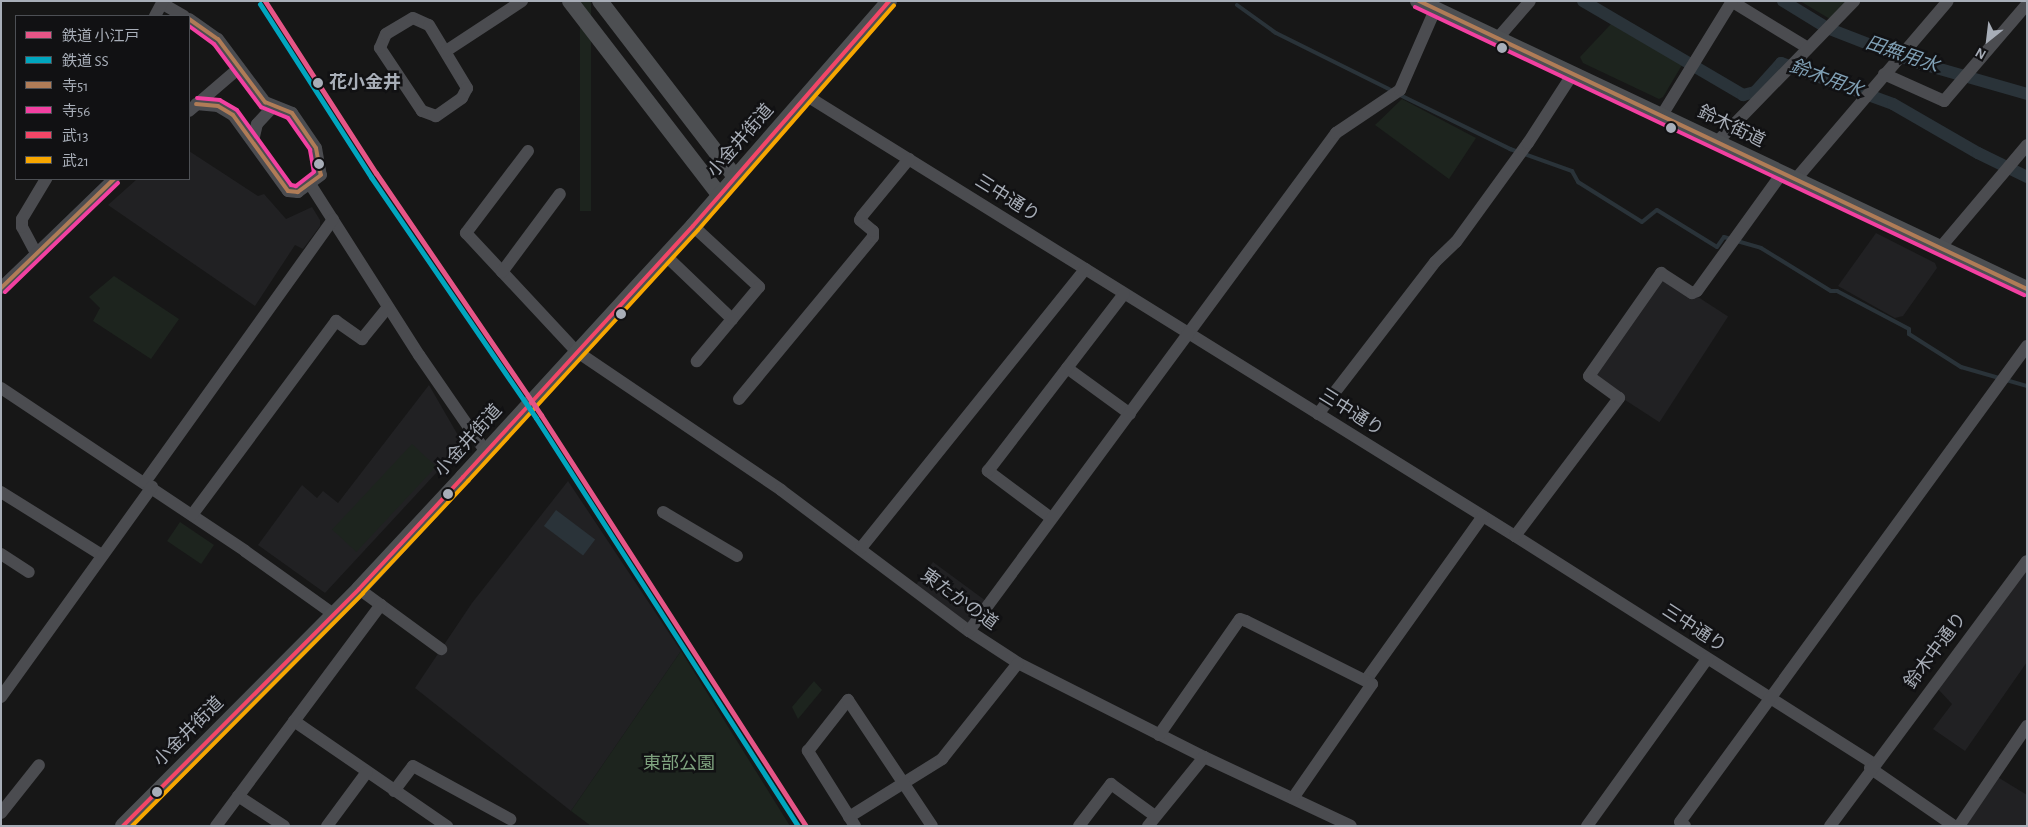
<!DOCTYPE html>
<meta charset="utf-8">
<style>
body{margin:0}
#map{position:relative;width:2028px;height:827px;overflow:hidden;background:#171717;font-family:"Alegreya Sans","Noto Sans JP",sans-serif}
div>[style]{position:absolute}
[style*='--x']{left:calc(var(--x)*1px);top:calc(var(--y)*1px);width:calc(var(--w)*1px);rotate:calc(var(--a)*1deg)}
.built>*{inset:0;background:#212123;transform-origin:0 0}
.green>*{inset:0;background:#1d241e;transform-origin:0 0}
.water>*{inset:0;background:#2a3339;transform-origin:0 0}
.stream>*{height:4px;margin:-2px;padding:0 2px;transform-origin:2px;border-radius:2px;background:#2a3339}
.canal>*{height:12px;margin:-6px;padding:0 6px;transform-origin:6px;border-radius:6px;background:#2a3339}
.minor>*{height:12px;margin:-6px;padding:0 6px;transform-origin:6px;border-radius:6px;background:#4b4c50}
.major>*{height:16px;margin:-8px;padding:0 8px;transform-origin:8px;border-radius:8px;background:#4d4f52}
.bus-1>*{height:4px;margin:-2px;padding:0 2px;transform-origin:2px;border-radius:2px;background:#b07c57}
.bus-2>*{height:4px;margin:-2px;padding:0 2px;transform-origin:2px;border-radius:2px;background:#f240a1}
.bus-3>*{height:4px;margin:-2px;padding:0 2px;transform-origin:2px;border-radius:2px;background:#f34667}
.bus-4>*{height:4px;margin:-2px;padding:0 2px;transform-origin:2px;border-radius:2px;background:#f7a600}
.rail-1>*{height:5px;margin:-2.5px;padding:0 2.5px;transform-origin:2.5px;border-radius:2.5px;background:#e65587}
.rail-2>*{height:5px;margin:-2.5px;padding:0 2.5px;transform-origin:2.5px;border-radius:2.5px;background:#00a6bf}
.dots>*{width:14px;height:14px;translate:-50% -50%;box-sizing:border-box;border:2px solid #111113;border-radius:50%}
span{translate:-50% -50%;white-space:nowrap;text-align:center;line-height:1.15;-webkit-text-stroke:5px #111113;paint-order:stroke}
.stop-label{font-size:18px;color:#a8aeb8;font-weight:700}
.left{translate:0 -50%;text-align:left}
.street-label{font-size:18px;color:#a8aeb8}
.park-label{font-size:18px;color:#7fa37f}
.water-label{font-size:19px;color:#7f9fb4;font-style:italic}
.frame{position:absolute;inset:0;border:2px solid #a8aeb8;pointer-events:none}
.legend{position:absolute;left:15px;top:15px;width:175px;height:165px;box-sizing:border-box;background:#111113;border:1px solid #4d5055;margin:0;padding:6px 9px;list-style:none;font-size:15px;color:#a8aeb8}
.legend li{display:flex;align-items:center;gap:10px;height:25px}
.legend b{width:25px;border:1px solid #4d5055}
.north{position:absolute;left:1963px;top:15px;width:50px;height:50px;-webkit-text-stroke:4px #111113;paint-order:stroke;rotate:209deg;font-size:14px;font-weight:700;line-height:20px;text-align:center;color:#a8aeb8}
.north::after{content:'';display:block;margin:auto;width:18px;height:22px;background:#a8aeb8;clip-path:polygon(50% 0,100% 100%,50% 72%,0 100%)}
</style>
<div id="map">
<div class="built">
<div style="clip-path:polygon(189px 151px,258px 196px,264px 194px,286px 219px,312px 207px,320px 220px,320px 226px,303px 249px,295px 245px,255px 306px,108px 205px,137px 179px,189px 179px)"></div>
<div style="clip-path:polygon(1876px 233px,1935px 263px,1937px 268px,1903px 316px,1895px 318px,1838px 286px)"></div>
<div style="left:1661px;top:273px;width:80px;height:126px;rotate:33deg"></div>
<div style="clip-path:polygon(429px 385px,463px 444px,325px 593px,258px 545px,302px 485px,317px 498px,323px 491px,338px 503px)"></div>
<div style="clip-path:polygon(568px 481px,681px 651px,571px 811px,415px 688px,472px 603px)"></div>
<div style="clip-path:polygon(933px 562px,986px 601px,970px 623px,963px 623px,915px 586px)"></div>
<div style="clip-path:polygon(2027px 570px,2027px 662px,1965px 751px,1933px 729px,1952px 704px,1937px 688px)"></div>
<div style="clip-path:polygon(1991px 773px,2027px 795px,2027px 826px,1957px 826px)"></div>
</div>
<div class="green">
<div style="left:580px;top:1px;width:11px;height:210px"></div>
<div style="clip-path:polygon(1800px 1px,1847px 1px,1830px 19px)"></div>
<div style="clip-path:polygon(1611px 24px,1682px 65px,1663px 97px,1659px 99px,1583px 63px,1580px 57px)"></div>
<div style="clip-path:polygon(1402px 99px,1476px 138px,1449px 179px,1375px 125px)"></div>
<div style="clip-path:polygon(114px 276px,179px 319px,151px 359px,93px 321px,100px 308px,89px 297px)"></div>
<div style="left:412px;top:444px;width:33px;height:117px;rotate:43deg"></div>
<div style="left:180px;top:522px;width:41px;height:23px;rotate:34deg"></div>
<div style="clip-path:polygon(681px 651px,790px 826px,591px 826px,571px 811px)"></div>
<div style="clip-path:polygon(814px 681px,822px 690px,798px 719px,792px 707px)"></div>
</div>
<div class="water">
<div style="left:556px;top:510px;width:49px;height:20px;rotate:37deg"></div>
</div>
<div class="stream">
<div style="--x:1237;--y:5;--w:48;--a:35.7"></div>
<div style="--x:1276;--y:33;--w:131;--a:26.4"></div>
<div style="--x:1400;--y:95;--w:123;--a:26.1"></div>
<div style="--x:1510;--y:149;--w:66;--a:19.5"></div>
<div style="--x:1572;--y:171;--w:13;--a:61"></div>
<div style="--x:1578;--y:182;--w:75;--a:32"></div>
<div style="--x:1642;--y:222;--w:19;--a:-39"></div>
<div style="--x:1657;--y:210;--w:70;--a:31.7"></div>
<div style="--x:1717;--y:247;--w:12;--a:-55"></div>
<div style="--x:1724;--y:237;--w:7;--a:16"></div>
<div style="--x:1737;--y:241;--w:25;--a:16"></div>
<div style="--x:1761;--y:248;--w:82;--a:31.6"></div>
<div style="--x:1831;--y:291;--w:6;--a:0"></div>
<div style="--x:1837;--y:291;--w:81;--a:27.8"></div>
<div style="--x:1909;--y:329;--w:5;--a:90"></div>
<div style="--x:1909;--y:334;--w:62;--a:32.4"></div>
<div style="--x:1961;--y:367;--w:69;--a:16.1"></div>
</div>
<div class="canal">
<div style="--x:1583;--y:1;--w:186;--a:30.4"></div>
<div style="--x:1743;--y:95;--w:12;--a:-14"></div>
<div style="--x:1755;--y:92;--w:39;--a:-48"></div>
<div style="--x:1781;--y:63;--w:119;--a:20.1"></div>
<div style="--x:1893;--y:104;--w:98;--a:30"></div>
<div style="--x:1978;--y:153;--w:55;--a:26.1"></div>
<div style="--x:1783;--y:1;--w:52;--a:31.5"></div>
<div style="--x:1827;--y:28;--w:91;--a:21.2"></div>
<div style="--x:1912;--y:61;--w:120;--a:16"></div>
</div>
<div class="minor">
<div style="--x:1731;--y:1;--w:90;--a:31.4"></div>
<div style="--x:163;--y:4;--w:24;--a:30"></div>
<div style="--x:155;--y:16;--w:17;--a:-62"></div>
<div style="--x:413;--y:18;--w:17;--a:24"></div>
<div style="--x:429;--y:25;--w:74;--a:58.9"></div>
<div style="--x:467;--y:88;--w:11;--a:117"></div>
<div style="--x:462;--y:98;--w:32;--a:145"></div>
<div style="--x:436;--y:116;--w:15;--a:-160"></div>
<div style="--x:422;--y:111;--w:76;--a:-123.7"></div>
<div style="--x:380;--y:48;--w:15;--a:-67"></div>
<div style="--x:386;--y:34;--w:31;--a:-31"></div>
<div style="--x:189;--y:19;--w:35;--a:35"></div>
<div style="--x:218;--y:39;--w:79;--a:53.3"></div>
<div style="--x:265;--y:102;--w:29;--a:22"></div>
<div style="--x:292;--y:113;--w:42;--a:55.6"></div>
<div style="--x:316;--y:148;--w:27;--a:80"></div>
<div style="--x:321;--y:175;--w:29;--a:144"></div>
<div style="--x:298;--y:192;--w:10;--a:-174"></div>
<div style="--x:288;--y:191;--w:94;--a:-125.9"></div>
<div style="--x:233;--y:115;--w:17;--a:-149"></div>
<div style="--x:218;--y:106;--w:22;--a:-175"></div>
<div style="--x:1497;--y:39;--w:50;--a:-49"></div>
<div style="--x:446;--y:51;--w:91;--a:-33.3"></div>
<div style="--x:1884;--y:74;--w:66;--a:24.2"></div>
<div style="--x:1944;--y:101;--w:128;--a:-49.4"></div>
<div style="--x:807;--y:96;--w:834;--a:31.86"></div>
<div style="--x:1515;--y:536;--w:425;--a:32.4"></div>
<div style="--x:189;--y:111;--w:66;--a:-40.7"></div>
<div style="--x:1662;--y:115;--w:134;--a:-58.4"></div>
<div style="--x:253;--y:141;--w:17;--a:-77"></div>
<div style="--x:257;--y:124;--w:23;--a:-47"></div>
<div style="--x:1717;--y:142;--w:197;--a:-45.8"></div>
<div style="--x:528;--y:151;--w:103;--a:127.1"></div>
<div style="--x:466;--y:233;--w:161;--a:47"></div>
<div style="--x:576;--y:351;--w:248;--a:34.1"></div>
<div style="--x:781;--y:490;--w:235;--a:36.9"></div>
<div style="--x:969;--y:631;--w:59;--a:33.1"></div>
<div style="--x:1018;--y:663;--w:208;--a:26.8"></div>
<div style="--x:1204;--y:757;--w:162;--a:25.1"></div>
<div style="--x:1795;--y:180;--w:235;--a:-49.5"></div>
<div style="--x:310;--y:184;--w:203;--a:57.5"></div>
<div style="--x:419;--y:355;--w:118;--a:55.4"></div>
<div style="--x:693;--y:226;--w:90;--a:42.7"></div>
<div style="--x:759;--y:287;--w:97;--a:130"></div>
<div style="--x:1940;--y:248;--w:135;--a:-49.8"></div>
<div style="--x:37;--y:255;--w:32;--a:-118"></div>
<div style="--x:22;--y:227;--w:8;--a:-90"></div>
<div style="--x:22;--y:219;--w:47;--a:-59"></div>
<div style="--x:665;--y:255;--w:93;--a:43.7"></div>
<div style="--x:502;--y:272;--w:97;--a:-53.4"></div>
<div style="--x:1;--y:288;--w:157;--a:-44"></div>
<div style="--x:1067;--y:368;--w:78;--a:36.1"></div>
<div style="--x:1;--y:388;--w:293;--a:33.7"></div>
<div style="--x:245;--y:551;--w:107;--a:35.5"></div>
<div style="--x:739;--y:399;--w:210;--a:-50.4"></div>
<div style="--x:873;--y:237;--w:6;--a:-90"></div>
<div style="--x:873;--y:231;--w:17;--a:-140"></div>
<div style="--x:860;--y:220;--w:4;--a:-63"></div>
<div style="--x:862;--y:216;--w:74;--a:-50.5"></div>
<div style="--x:1318;--y:414;--w:192;--a:-52.4"></div>
<div style="--x:1435;--y:262;--w:29;--a:-44"></div>
<div style="--x:1456;--y:242;--w:122;--a:-54"></div>
<div style="--x:1528;--y:143;--w:81;--a:-57.1"></div>
<div style="--x:145;--y:482;--w:323;--a:-54.4"></div>
<div style="--x:1;--y:492;--w:119;--a:32"></div>
<div style="--x:663;--y:512;--w:86;--a:30.7"></div>
<div style="--x:192;--y:515;--w:242;--a:-53.4"></div>
<div style="--x:336;--y:321;--w:32;--a:35"></div>
<div style="--x:362;--y:339;--w:41;--a:-50.9"></div>
<div style="--x:1051;--y:518;--w:79;--a:-143.3"></div>
<div style="--x:988;--y:471;--w:223;--a:-52.5"></div>
<div style="--x:1515;--y:536;--w:173;--a:-53"></div>
<div style="--x:1619;--y:398;--w:37;--a:-144"></div>
<div style="--x:1589;--y:376;--w:126;--a:-55"></div>
<div style="--x:1661;--y:273;--w:37;--a:33"></div>
<div style="--x:1692;--y:293;--w:5;--a:-22"></div>
<div style="--x:1697;--y:291;--w:145;--a:-54.2"></div>
<div style="--x:861;--y:548;--w:358;--a:-51.2"></div>
<div style="--x:1;--y:554;--w:33;--a:33"></div>
<div style="--x:359;--y:589;--w:102;--a:36.2"></div>
<div style="--x:969;--y:631;--w:619;--a:-53.61"></div>
<div style="--x:1336;--y:133;--w:77;--a:-33.9"></div>
<div style="--x:1400;--y:90;--w:87;--a:-66.4"></div>
<div style="--x:1366;--y:680;--w:201;--a:-54.5"></div>
<div style="--x:1;--y:697;--w:259;--a:-54.3"></div>
<div style="--x:294;--y:721;--w:186;--a:34.5"></div>
<div style="--x:1159;--y:735;--w:141;--a:-55.1"></div>
<div style="--x:1240;--y:619;--w:6;--a:18"></div>
<div style="--x:1246;--y:621;--w:141;--a:26.6"></div>
<div style="--x:1372;--y:684;--w:139;--a:124.7"></div>
<div style="--x:1870;--y:768;--w:102;--a:34.6"></div>
<div style="--x:394;--y:791;--w:31;--a:-53"></div>
<div style="--x:413;--y:766;--w:111;--a:28.7"></div>
<div style="--x:238;--y:796;--w:55;--a:33.1"></div>
<div style="--x:1;--y:813;--w:61;--a:-51.6"></div>
<div style="--x:849;--y:817;--w:110;--a:-31.9"></div>
<div style="--x:942;--y:759;--w:122;--a:-51.6"></div>
<div style="--x:216;--y:826;--w:276;--a:-53.3"></div>
<div style="--x:327;--y:826;--w:67;--a:-53.5"></div>
<div style="--x:855;--y:826;--w:89;--a:-122.1"></div>
<div style="--x:808;--y:751;--w:65;--a:-51.9"></div>
<div style="--x:848;--y:700;--w:151;--a:56.3"></div>
<div style="--x:1079;--y:826;--w:53;--a:-52.7"></div>
<div style="--x:1111;--y:784;--w:54;--a:36"></div>
<div style="--x:1148;--y:826;--w:89;--a:-50.9"></div>
<div style="--x:1587;--y:826;--w:206;--a:-54.3"></div>
<div style="--x:1685;--y:826;--w:6;--a:-141"></div>
<div style="--x:1680;--y:822;--w:589;--a:-53.91"></div>
<div style="--x:1830;--y:826;--w:330;--a:-53.4"></div>
<div style="--x:1959;--y:826;--w:121;--a:-55.8"></div>
</div>
<div class="major">
<div style="--x:570;--y:1;--w:246;--a:52.4"></div>
<div style="--x:600;--y:1;--w:223;--a:52.5"></div>
<div style="--x:1418;--y:1;--w:674;--a:25.31"></div>
<div style="--x:123;--y:826;--w:334;--a:-45.1"></div>
<div style="--x:359;--y:589;--w:153;--a:-47.1"></div>
<div style="--x:463;--y:477;--w:340;--a:-47.5"></div>
<div style="--x:693;--y:226;--w:298;--a:-48.9"></div>
</div>
<div class="bus-1">
<div style="--x:1419;--y:1;--w:673;--a:25.35"></div>
<div style="--x:189;--y:19;--w:35;--a:35"></div>
<div style="--x:218;--y:39;--w:79;--a:53.3"></div>
<div style="--x:265;--y:102;--w:29;--a:22"></div>
<div style="--x:292;--y:113;--w:42;--a:55.6"></div>
<div style="--x:316;--y:148;--w:27;--a:80"></div>
<div style="--x:321;--y:175;--w:29;--a:144"></div>
<div style="--x:298;--y:192;--w:10;--a:-174"></div>
<div style="--x:288;--y:191;--w:94;--a:-125.9"></div>
<div style="--x:233;--y:115;--w:17;--a:-149"></div>
<div style="--x:218;--y:106;--w:22;--a:-175"></div>
<div style="--x:1;--y:288;--w:157;--a:-44"></div>
</div>
<div class="bus-2">
<div style="--x:1415;--y:7;--w:674;--a:25.31"></div>
<div style="--x:189;--y:26;--w:31;--a:36"></div>
<div style="--x:214;--y:44;--w:79;--a:53.3"></div>
<div style="--x:261;--y:107;--w:29;--a:22"></div>
<div style="--x:288;--y:118;--w:39;--a:55"></div>
<div style="--x:310;--y:150;--w:22;--a:80"></div>
<div style="--x:314;--y:172;--w:23;--a:142"></div>
<div style="--x:296;--y:186;--w:5;--a:-169"></div>
<div style="--x:291;--y:185;--w:92;--a:-125.8"></div>
<div style="--x:237;--y:110;--w:20;--a:-150"></div>
<div style="--x:220;--y:100;--w:23;--a:-175"></div>
<div style="--x:5;--y:292;--w:157;--a:-44"></div>
</div>
<div class="bus-3">
<div style="--x:123;--y:826;--w:334;--a:-45.1"></div>
<div style="--x:359;--y:589;--w:153;--a:-47.1"></div>
<div style="--x:463;--y:477;--w:340;--a:-47.5"></div>
<div style="--x:693;--y:226;--w:298;--a:-48.9"></div>
</div>
<div class="bus-4">
<div style="--x:132;--y:826;--w:328;--a:-45.2"></div>
<div style="--x:363;--y:593;--w:154;--a:-46.8"></div>
<div style="--x:468;--y:481;--w:340;--a:-47.5"></div>
<div style="--x:698;--y:230;--w:298;--a:-48.9"></div>
</div>
<div class="rail-1">
<div style="--x:265;--y:1;--w:205;--a:57.2"></div>
<div style="--x:376;--y:173;--w:293;--a:55.7"></div>
<div style="--x:541;--y:415;--w:489;--a:57.2"></div>
</div>
<div class="rail-2">
<div style="--x:260;--y:4;--w:206;--a:57.3"></div>
<div style="--x:371;--y:177;--w:292;--a:55.6"></div>
<div style="--x:536;--y:418;--w:485;--a:57.3"></div>
</div>
<div class="dots">
<div style="left:1502px;top:48px;background:#a8aeb8"></div>
<div style="left:318px;top:83px;background:#a8aeb8"></div>
<div style="left:1671px;top:128px;background:#a8aeb8"></div>
<div style="left:319px;top:164px;background:#a8aeb8"></div>
<div style="left:621px;top:314px;background:#a8aeb8"></div>
<div style="left:448px;top:494px;background:#a8aeb8"></div>
<div style="left:157px;top:792px;background:#a8aeb8"></div>
</div>
<div class="stop-label">
<span class="left" style="left:329px;top:83px">花小金井</span>
</div>
<div class="street-label">
<span style="left:1731px;top:127px;rotate:26deg">鈴木街道</span>
<span style="left:741px;top:141px;rotate:-49deg">小金井街道</span>
<span style="left:1007px;top:199px;rotate:32deg">三中通り</span>
<span style="left:1351px;top:413px;rotate:32deg">三中通り</span>
<span style="left:469px;top:441px;rotate:-48deg">小金井街道</span>
<span style="left:959px;top:600px;rotate:36deg">東たかの道</span>
<span style="left:1694px;top:629px;rotate:33deg">三中通り</span>
<span style="left:1936px;top:651px;rotate:-53deg">鈴木中通り</span>
<span style="left:189px;top:732px;rotate:-45deg">小金井街道</span>
</div>
<div class="park-label">
<span style="left:679px;top:764px">東部公園</span>
</div>
<div class="water-label">
<span style="left:1902px;top:55px;rotate:19deg">田無用水</span>
<span style="left:1826px;top:79px;rotate:20deg">鈴木用水</span>
</div>
<div class="frame"></div>
<ul class="legend">
<li><b style="height:6px;background:#e65587"></b>鉄道 小江戸</li>
<li><b style="height:6px;background:#00a6bf"></b>鉄道 SS</li>
<li><b style="height:6px;background:#b07c57"></b>寺51</li>
<li><b style="height:6px;background:#f240a1"></b>寺56</li>
<li><b style="height:6px;background:#f34667"></b>武13</li>
<li><b style="height:6px;background:#f7a600"></b>武21</li>
</ul>
<div class="north">N</div>
</div>
